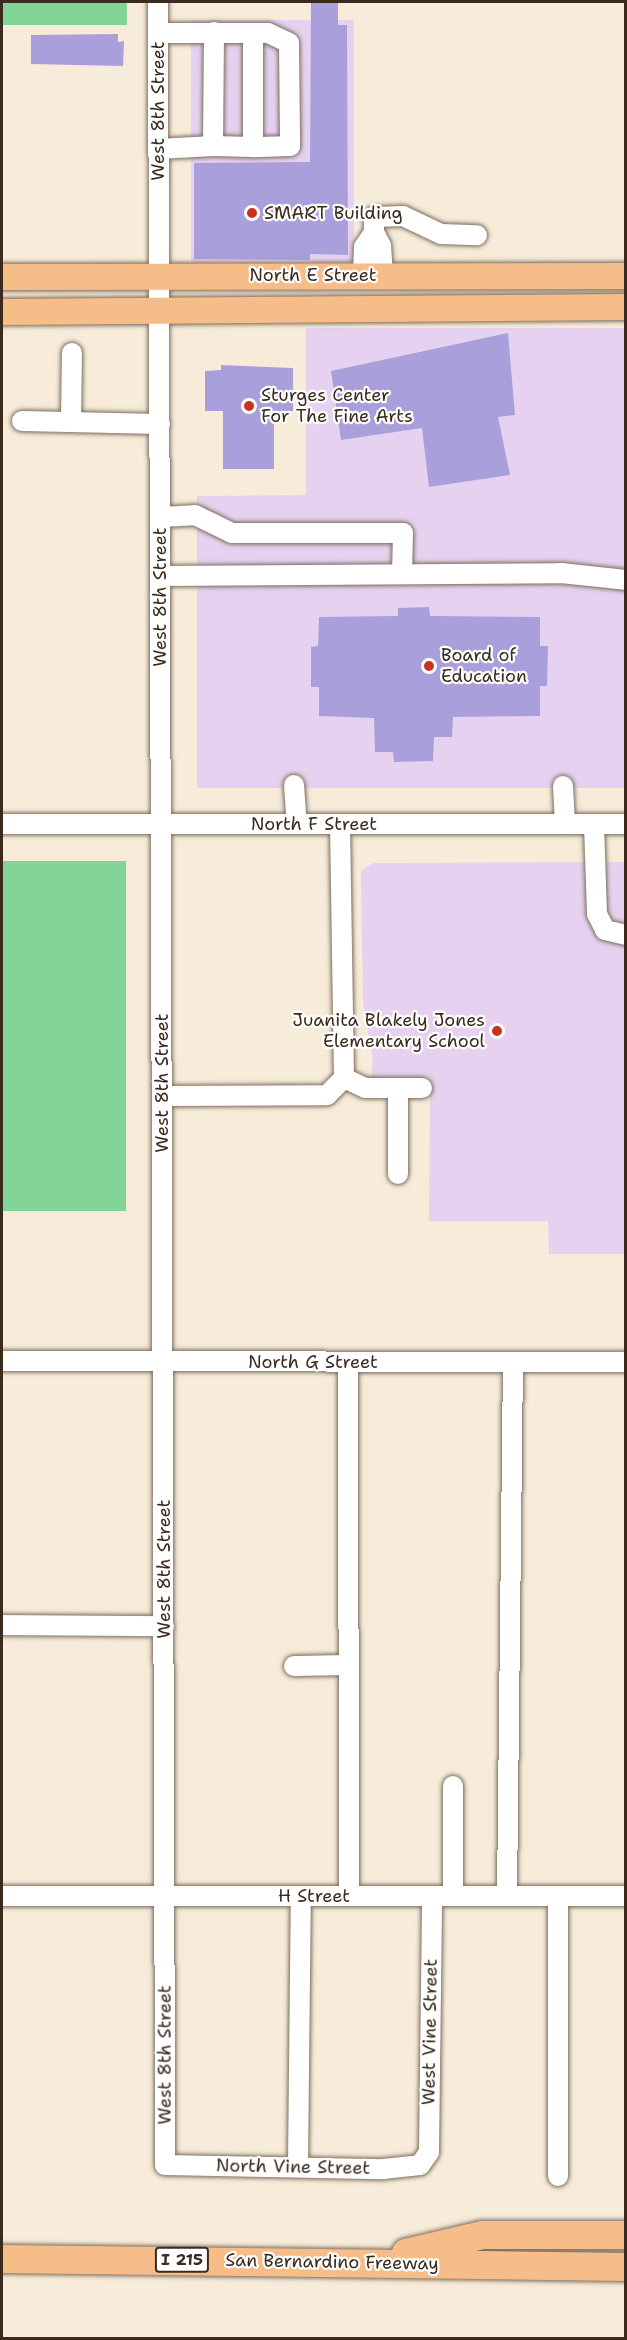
<!DOCTYPE html>
<style>
body{margin:0}
#map{position:relative;width:627px;height:2340px;overflow:hidden;background:#f7ebd9;font-family:"Shantell Sans",sans-serif}
div>[style]{position:absolute}
[style*='--x']{left:calc(var(--x)*1px);top:calc(var(--y)*1px);width:calc(var(--w)*1px);rotate:calc(var(--a)*1deg)}
.built>*{inset:0;background:#e6d2f0;transform-origin:0 0}
.green>*{inset:0;background:#82d597;transform-origin:0 0}
.building>*{inset:0;background:#a9a0db}
.roads{filter:drop-shadow(0 0 2px #7d6e5f) drop-shadow(0 0 2px #7d6e5f)}
.minor>*{height:20px;margin:-10px;padding:0 10px;transform-origin:10px;border-radius:10px;background:#fff}
.major>*{height:26px;margin:-13px;padding:0 13px;transform-origin:13px;border-radius:13px;background:#f7bd88}
.highway>*{height:28px;margin:-14px;padding:0 14px;transform-origin:14px;border-radius:14px;background:#f7bd88}
.dots>*{width:16px;height:16px;translate:-50% -50%;box-sizing:border-box;border:3px solid #fff;border-radius:50%}
span{translate:-50% -50%;white-space:nowrap;text-align:center;line-height:1.15;-webkit-text-stroke:4.5px #fff;paint-order:stroke}
.shield-label span{padding:2px 4px;background:#fff;border:2px solid;border-radius:4px;-webkit-text-stroke-width:0}
.shield-label{font-size:16px;color:#3b2a1e;font-weight:700}
.street-label{font-size:18px;color:#3b2a1e}
.poi-label{font-size:18px;color:#3b2a1e}
.left{translate:0 -50%;text-align:left}
.right{translate:-100% -50%;text-align:right}
.frame{position:absolute;inset:0;border:3px solid #3b2a1e;pointer-events:none}
</style>
<div id="map">
<div class="built">
<div style="left:191px;top:20px;width:163px;height:242px"></div>
<div style="clip-path:polygon(306px 328px,625px 328px,625px 788px,197px 788px,197px 496px,306px 495px)"></div>
<div style="clip-path:polygon(625px 862px,625px 1254px,549px 1254px,548px 1221px,429px 1221px,430px 1078px,371px 1078px,373px 1061px,363px 1002px,361px 871px,373px 863px)"></div>
</div>
<div class="green">
<div style="left:2px;top:2px;width:125px;height:23px"></div>
<div style="left:126px;top:861px;width:350px;height:124px;rotate:90deg"></div>
</div>
<div class="building">
<div style="clip-path:polygon(311px 2px,338px 2px,338px 25px,347px 25px,348px 255px,310px 254px,310px 260px,194px 259px,194px 163px,310px 162px)"></div>
<div style="clip-path:polygon(118px 34px,118px 42px,124px 41px,123px 66px,31px 64px,31px 35px)"></div>
<div style="clip-path:polygon(508px 333px,515px 415px,498px 417px,510px 475px,429px 487px,422px 428px,341px 440px,331px 371px)"></div>
<div style="clip-path:polygon(221px 365px,293px 368px,293px 411px,274px 411px,274px 469px,223px 469px,223px 411px,205px 411px,205px 371px,221px 370px)"></div>
<div style="clip-path:polygon(429px 607px,430px 616px,540px 617px,540px 646px,548px 646px,547px 686px,540px 686px,540px 716px,453px 717px,452px 737px,434px 737px,433px 761px,394px 762px,393px 752px,375px 752px,374px 718px,319px 716px,319px 687px,311px 687px,311px 647px,318px 646px,319px 617px,398px 616px,398px 608px)"></div>
</div>
<div class="roads">
<div class="minor">
<div style="--x:158;--y:2;--w:2163;--a:89.81"></div>
<div style="--x:165;--y:2165;--w:218;--a:1.1"></div>
<div style="--x:383;--y:2169;--w:37;--a:-6"></div>
<div style="--x:420;--y:2165;--w:16;--a:-55"></div>
<div style="--x:429;--y:2152;--w:256;--a:-89.3"></div>
<div style="--x:158;--y:33;--w:110;--a:0"></div>
<div style="--x:268;--y:33;--w:23;--a:25"></div>
<div style="--x:289;--y:43;--w:103;--a:89.4"></div>
<div style="--x:290;--y:146;--w:37;--a:178"></div>
<div style="--x:253;--y:147;--w:114;--a:-90"></div>
<div style="--x:213;--y:146;--w:40;--a:1.4"></div>
<div style="--x:158;--y:149;--w:55;--a:-3.1"></div>
<div style="--x:213;--y:146;--w:114;--a:-89.5"></div>
<div style="--x:374;--y:232;--w:15;--a:-90"></div>
<div style="--x:374;--y:217;--w:29;--a:-2"></div>
<div style="--x:403;--y:216;--w:42;--a:25.3"></div>
<div style="--x:441;--y:234;--w:36;--a:2"></div>
<div style="--x:363;--y:275;--w:28;--a:-88"></div>
<div style="--x:364;--y:247;--w:18;--a:-56"></div>
<div style="--x:374;--y:232;--w:16;--a:63"></div>
<div style="--x:381;--y:246;--w:29;--a:86"></div>
<div style="--x:22;--y:421;--w:138;--a:1.2"></div>
<div style="--x:71;--y:422;--w:69;--a:-89.2"></div>
<div style="--x:160;--y:517;--w:35;--a:-3"></div>
<div style="--x:195;--y:515;--w:41;--a:25.9"></div>
<div style="--x:232;--y:533;--w:171;--a:0"></div>
<div style="--x:403;--y:533;--w:41;--a:91.4"></div>
<div style="--x:160;--y:576;--w:401;--a:-0.4"></div>
<div style="--x:561;--y:573;--w:65;--a:6.1"></div>
<div style="--x:294;--y:785;--w:39;--a:86"></div>
<div style="--x:563;--y:786;--w:38;--a:87"></div>
<div style="--x:2;--y:824;--w:624;--a:0"></div>
<div style="--x:340;--y:824;--w:254;--a:89.1"></div>
<div style="--x:594;--y:824;--w:90;--a:88.1"></div>
<div style="--x:597;--y:914;--w:18;--a:63"></div>
<div style="--x:605;--y:930;--w:22;--a:13"></div>
<div style="--x:344;--y:1078;--w:23;--a:25"></div>
<div style="--x:365;--y:1088;--w:57;--a:0"></div>
<div style="--x:398;--y:1089;--w:85;--a:90"></div>
<div style="--x:162;--y:1096;--w:165;--a:-0.3"></div>
<div style="--x:327;--y:1095;--w:24;--a:-45"></div>
<div style="--x:2;--y:1361;--w:624;--a:0.09"></div>
<div style="--x:348;--y:1362;--w:534;--a:89.89"></div>
<div style="--x:2;--y:1625;--w:162;--a:0.4"></div>
<div style="--x:294;--y:1666;--w:55;--a:-1"></div>
<div style="--x:453;--y:1786;--w:110;--a:90"></div>
<div style="--x:2;--y:1896;--w:624;--a:0"></div>
<div style="--x:507;--y:1896;--w:534;--a:-89.36"></div>
<div style="--x:558;--y:1896;--w:280;--a:90"></div>
<div style="--x:298;--y:2166;--w:270;--a:-89.4"></div>
</div>
<div class="major">
<div style="--x:2;--y:277;--w:624;--a:-0.09"></div>
<div style="--x:2;--y:312;--w:624;--a:-0.46"></div>
</div>
<div class="highway">
<div style="--x:406;--y:2253;--w:79;--a:-13.2"></div>
<div style="--x:483;--y:2235;--w:143;--a:0"></div>
<div style="--x:2;--y:2259;--w:624;--a:0.73"></div>
</div>
</div>
<div class="dots">
<div style="left:252px;top:213px;background:#c8321e"></div>
<div style="left:249px;top:406px;background:#c8321e"></div>
<div style="left:429px;top:666px;background:#c8321e"></div>
<div style="left:497px;top:1031px;background:#c8321e"></div>
</div>
<div class="shield-label">
<span style="left:182px;top:2260px">I 215</span>
</div>
<div class="street-label">
<span style="left:158px;top:111px;rotate:-90deg">West 8th Street</span>
<span style="left:313px;top:275px">North E Street</span>
<span style="left:160px;top:597px;rotate:-90deg">West 8th Street</span>
<span style="left:314px;top:824px">North F Street</span>
<span style="left:162px;top:1083px;rotate:-90deg">West 8th Street</span>
<span style="left:313px;top:1362px">North G Street</span>
<span style="left:164px;top:1569px;rotate:-90deg">West 8th Street</span>
<span style="left:314px;top:1896px">H Street</span>
<span style="left:430px;top:2032px;rotate:-89deg">West Vine Street</span>
<span style="left:165px;top:2055px;rotate:-90deg">West 8th Street</span>
<span style="left:293px;top:2167px;rotate:1deg">North Vine Street</span>
<span style="left:332px;top:2262px;rotate:1deg">San Bernardino Freeway</span>
</div>
<div class="poi-label">
<span class="left" style="left:264px;top:213px">SMART Building</span>
<span class="left" style="left:261px;top:406px">Sturges Center<br>For The Fine Arts</span>
<span class="left" style="left:441px;top:666px">Board of<br>Education</span>
<span class="right" style="left:485px;top:1031px">Juanita Blakely Jones<br>Elementary School</span>
</div>
<div class="frame"></div>
</div>
